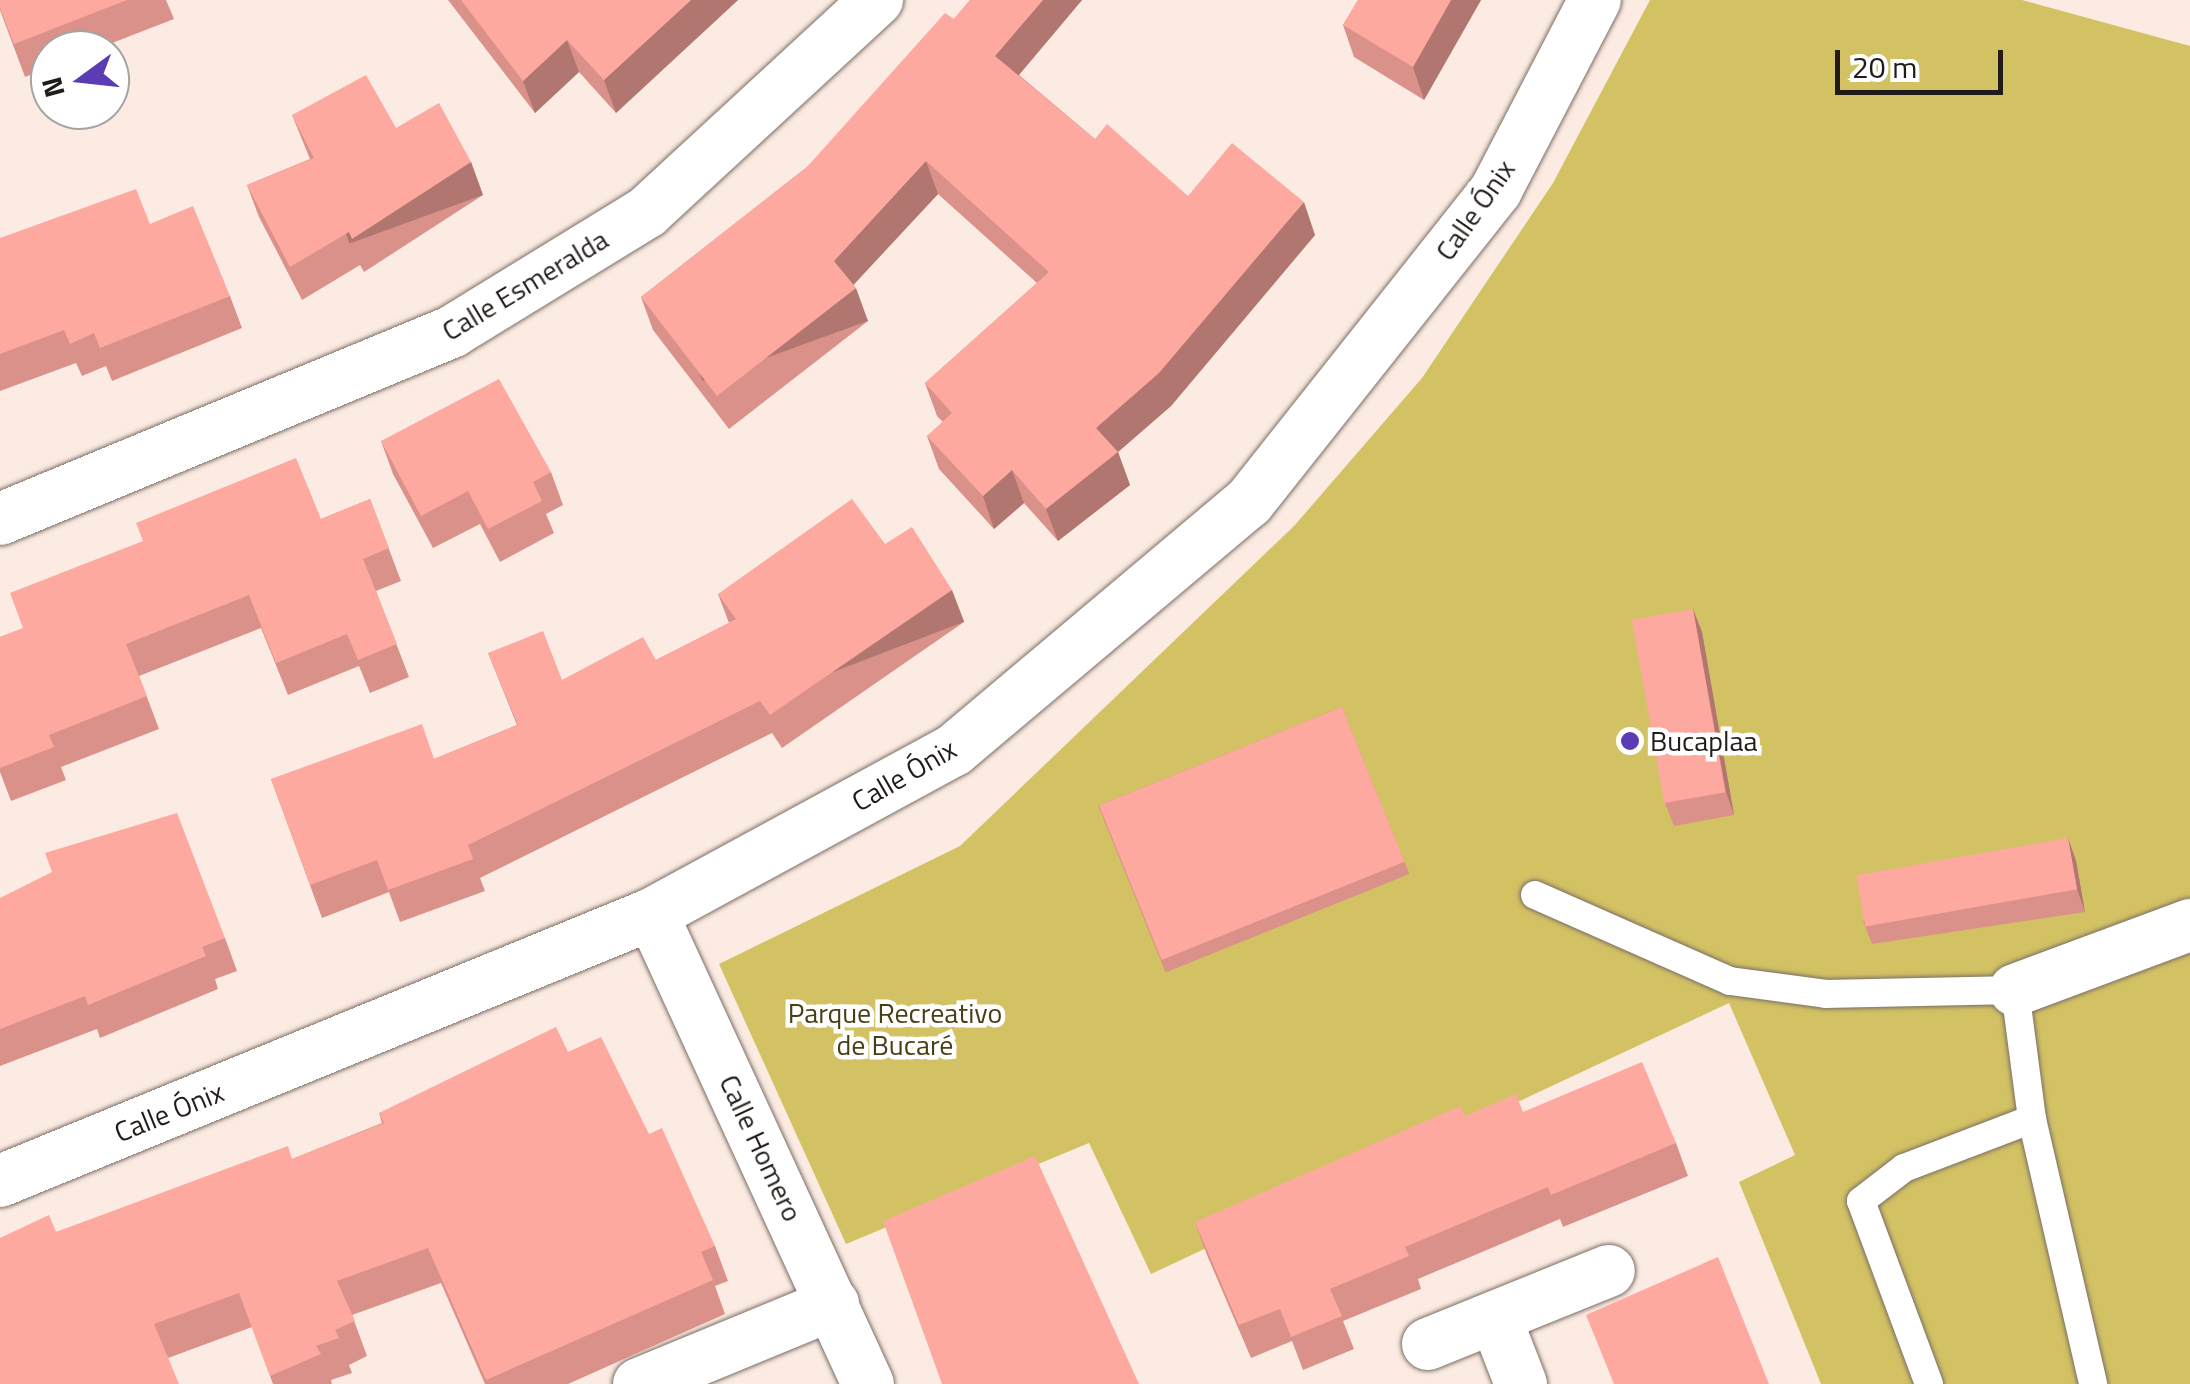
<!DOCTYPE html>
<meta charset="utf-8">
<style>
body{margin:0}
#map{position:relative;width:2190px;height:1384px;overflow:hidden;background:#fbebe2;font-family:"Titillium Web",sans-serif}
div>[style]{position:absolute}
[style*='--x']{left:calc(var(--x)*1px);top:calc(var(--y)*1px);width:calc(var(--w)*1px);rotate:calc(var(--a)*1deg)}
.green>*{inset:0;background:#d3c264}
.roads{filter:drop-shadow(0 0 2px #7c6e66) drop-shadow(0 0 2px #7c6e66)}
.lane>*{height:28px;margin:-14px;padding:0 14px;transform-origin:14px;border-radius:14px;background:#fff}
.street>*{height:52px;margin:-26px;padding:0 26px;transform-origin:26px;border-radius:26px;background:#fff}
.wall>*{inset:0;background:#da918a;transform-origin:0 0}
.shaded-wall>*{inset:0;background:#b17670;transform-origin:0 0}
.building>*{inset:0;background:#fda9a0;transform-origin:0 0}
.dots>*{width:28px;height:28px;translate:-50% -50%;box-sizing:border-box;border:5px solid #fff;border-radius:50%}
span{translate:-50% -50%;white-space:nowrap;text-align:center;line-height:1.15;-webkit-text-stroke:9px #fff;paint-order:stroke}
.street-label{font-size:28px;color:#211c19}
.poi-label{font-size:28px;color:#211c19}
.left{translate:0 -50%;text-align:left}
.park-label{font-size:28px;color:#484015}
.north{position:absolute;left:30px;top:30px;width:100px;height:100px;box-sizing:border-box;background:#fff;border:2px solid #a6a4a3;border-radius:50%;rotate:255deg;font-size:28px;font-weight:700;line-height:40px;text-align:center;color:#211c19}
.north::after{content:'';display:block;margin:auto;width:35px;height:45px;background:#5b3cb4;clip-path:polygon(50% 0,100% 100%,50% 72%,0 100%)}
.scale{position:absolute;left:1835px;top:50px;width:168px;height:45px;box-sizing:border-box;border:5px solid #211c19;border-top:0;padding-left:12px;font-size:30px;line-height:35px;white-space:nowrap;color:#211c19;-webkit-text-stroke:8px #fff;paint-order:stroke}
</style>
<div id="map">
<div class="green">
<div style="clip-path:polygon(1650px 0,2022px 0,2190px 46px,2190px 1384px,1821px 1384px,1739px 1182px,1795px 1155px,1729px 1003px,1151px 1274px,1089px 1143px,846px 1244px,719px 964px,960px 846px,1295px 525px,1422px 378px,1553px 183px)"></div>
</div>
<div class="roads">
<div class="lane">
<div style="--x:1535;--y:895;--w:213;--a:23.8"></div>
<div style="--x:1730;--y:981;--w:97;--a:7.7"></div>
<div style="--x:1826;--y:994;--w:189;--a:-1.2"></div>
<div style="--x:2015;--y:990;--w:130;--a:82.5"></div>
<div style="--x:2032;--y:1119;--w:272;--a:77"></div>
<div style="--x:1929;--y:1384;--w:195;--a:-110.4"></div>
<div style="--x:1861;--y:1201;--w:54;--a:-37.5"></div>
<div style="--x:1904;--y:1168;--w:137;--a:-20.9"></div>
</div>
<div class="street">
<div style="--x:0;--y:519;--w:490;--a:-22.5"></div>
<div style="--x:453;--y:331;--w:228;--a:-31.5"></div>
<div style="--x:647;--y:212;--w:313;--a:-42.7"></div>
<div style="--x:652;--y:914;--w:517;--a:65.32"></div>
<div style="--x:2015;--y:990;--w:187;--a:-20.4"></div>
<div style="--x:0;--y:1181;--w:705;--a:-22.27"></div>
<div style="--x:652;--y:914;--w:344;--a:-28.5"></div>
<div style="--x:954;--y:750;--w:385;--a:-40.1"></div>
<div style="--x:1249;--y:502;--w:398;--a:-51.6"></div>
<div style="--x:1496;--y:190;--w:214;--a:-62.5"></div>
<div style="--x:1495;--y:1317;--w:72;--a:68.8"></div>
<div style="--x:1428;--y:1344;--w:195;--a:-22"></div>
<div style="--x:639;--y:1384;--w:210;--a:-22.4"></div>
</div>
</div>
<div class="wall">
<div style="clip-path:polygon(0 0,166px 0,174px 19px,94px 50px,50px 50px,50px 67px,25px 77px,0 10px)"></div>
<div style="clip-path:polygon(448px 0,738px 0,616px 113px,579px 72px,535px 113px)"></div>
<div style="clip-path:polygon(970px 0,1082px 0,1019px 75px,1095px 139px,1188px 196px,1315px 235px,1171px 406px,1118px 452px,1130px 485px,1058px 541px,1024px 503px,994px 529px,939px 469px,927px 436px,943px 422px,937px 416px,925px 383px,1037px 283px,938px 194px,853px 285px,868px 321px,729px 429px,653px 330px,641px 297px,807px 167px,954px 19px)"></div>
<div style="clip-path:polygon(1358px 0,1481px 0,1424px 100px,1354px 57px,1343px 25px)"></div>
<div style="clip-path:polygon(292px 115px,471px 162px,483px 195px,364px 272px,360px 265px,302px 300px,259px 217px,247px 185px,310px 159px)"></div>
<div style="clip-path:polygon(150px 224px,230px 296px,242px 328px,112px 381px,106px 366px,82px 376px,76px 363px,0 391px,0 238px)"></div>
<div style="clip-path:polygon(381px 441px,551px 472px,563px 505px,546px 514px,554px 533px,500px 562px,480px 524px,433px 548px,393px 474px)"></div>
<div style="clip-path:polygon(370px 499px,401px 581px,376px 591px,409px 677px,370px 693px,359px 666px,288px 695px,261px 628px,139px 676px,159px 729px,61px 767px,66px 780px,11px 801px,0 772px,0 637px,321px 519px)"></div>
<div style="clip-path:polygon(885px 544px,964px 622px,782px 748px,772px 733px,480px 878px,485px 891px,400px 922px,389px 892px,322px 918px,271px 779px,434px 759px,517px 725px,488px 653px,562px 680px,656px 660px,729px 623px,718px 594px)"></div>
<div style="clip-path:polygon(1693px 609px,1702px 632px,1734px 815px,1674px 826px,1665px 803px)"></div>
<div style="left:1342px;top:707px;width:180px;height:263px;rotate:68deg"></div>
<div style="clip-path:polygon(2068px 838px,2076px 861px,2085px 912px,1872px 944px,1863px 921px)"></div>
<div style="clip-path:polygon(0 898px,225px 938px,237px 971px,215px 979px,218px 989px,100px 1038px,97px 1029px,0 1066px)"></div>
<div style="clip-path:polygon(568px 1052px,649px 1134px,715px 1246px,728px 1281px,715px 1286px,725px 1314px,568px 1384px,485px 1384px,441px 1283px,352px 1315px,367px 1356px,349px 1365px,352px 1373px,331px 1380px,332px 1384px,273px 1384px,252px 1327px,168px 1358px,56px 1232px,292px 1159px,382px 1123px,379px 1113px)"></div>
<div style="clip-path:polygon(1523px 1112px,1676px 1143px,1688px 1176px,1563px 1227px,1560px 1219px,1418px 1279px,1421px 1289px,1343px 1321px,1354px 1349px,1303px 1370px,1292px 1341px,1251px 1358px,1207px 1255px,1195px 1222px,1465px 1116px)"></div>
</div>
<div class="shaded-wall">
<div style="clip-path:polygon(691px 0,738px 0,616px 113px,604px 80px)"></div>
<div style="clip-path:polygon(1043px 0,1082px 0,1007px 89px,995px 56px)"></div>
<div style="clip-path:polygon(1451px 0,1481px 0,1424px 100px,1413px 67px)"></div>
<div style="clip-path:polygon(567px 40px,579px 72px,535px 113px,523px 81px)"></div>
<div style="clip-path:polygon(926px 161px,938px 194px,846px 293px,834px 261px)"></div>
<div style="left:471px;top:162px;width:35px;height:142px;rotate:70deg"></div>
<div style="clip-path:polygon(1304px 202px,1315px 235px,1171px 406px,1118px 452px,1130px 485px,1058px 541px,1046px 509px,1096px 428px)"></div>
<div style="left:856px;top:288px;width:35px;height:176px;rotate:70deg"></div>
<div style="clip-path:polygon(1012px 470px,1024px 503px,994px 529px,983px 496px)"></div>
<div style="left:952px;top:590px;width:34px;height:221px;rotate:69deg"></div>
<div style="clip-path:polygon(1693px 609px,1702px 632px,1734px 815px,1726px 792px)"></div>
<div style="clip-path:polygon(2068px 838px,2076px 861px,2085px 912px,2077px 889px)"></div>
</div>
<div class="building">
<div style="clip-path:polygon(0 0,127px 0,14px 44px,0 8px)"></div>
<div style="clip-path:polygon(461px 0,691px 0,604px 80px,567px 40px,523px 81px)"></div>
<div style="clip-path:polygon(970px 0,1043px 0,995px 56px,1095px 139px,1107px 124px,1188px 196px,1232px 143px,1304px 202px,1159px 373px,1096px 428px,1118px 452px,1046px 509px,1012px 470px,983px 496px,927px 436px,952px 413px,925px 383px,1049px 272px,926px 161px,834px 261px,856px 288px,717px 396px,641px 297px,807px 167px,945px 13px,954px 19px)"></div>
<div style="clip-path:polygon(1358px 0,1451px 0,1413px 67px,1343px 25px)"></div>
<div style="clip-path:polygon(366px 75px,396px 128px,439px 103px,471px 162px,352px 239px,349px 232px,290px 267px,247px 185px,314px 158px,292px 115px)"></div>
<div style="clip-path:polygon(136px 189px,150px 224px,193px 206px,230px 296px,100px 348px,94px 333px,70px 344px,64px 330px,0 354px,0 238px)"></div>
<div style="clip-path:polygon(499px 379px,551px 472px,533px 482px,542px 501px,488px 529px,468px 491px,421px 516px,381px 441px)"></div>
<div style="clip-path:polygon(296px 458px,321px 519px,370px 499px,389px 548px,363px 559px,397px 644px,358px 660px,347px 634px,276px 663px,249px 595px,126px 644px,147px 696px,49px 735px,54px 747px,0 768px,0 637px,23px 628px,10px 593px,143px 541px,136px 523px)"></div>
<div style="clip-path:polygon(852px 499px,885px 544px,912px 527px,952px 590px,770px 715px,760px 701px,468px 845px,473px 859px,388px 890px,377px 860px,310px 885px,271px 779px,422px 724px,434px 759px,518px 725px,488px 653px,543px 631px,562px 680px,643px 637px,656px 660px,736px 619px,718px 594px)"></div>
<div style="left:1693px;top:609px;width:186px;height:62px;rotate:80deg"></div>
<div style="left:1342px;top:707px;width:167px;height:262px;rotate:68deg"></div>
<div style="clip-path:polygon(177px 813px,225px 938px,202px 947px,206px 956px,88px 1005px,85px 996px,0 1029px,0 898px,52px 872px,45px 853px)"></div>
<div style="left:2068px;top:838px;width:52px;height:215px;rotate:80deg"></div>
<div style="clip-path:polygon(556px 1027px,568px 1052px,601px 1037px,649px 1134px,662px 1128px,715px 1246px,701px 1252px,713px 1280px,486px 1380px,428px 1248px,337px 1281px,355px 1321px,335px 1330px,339px 1338px,316px 1346px,321px 1354px,270px 1376px,239px 1293px,154px 1324px,179px 1384px,0 1384px,0 1238px,49px 1215px,56px 1232px,288px 1146px,292px 1159px,384px 1123px,379px 1113px)"></div>
<div style="clip-path:polygon(1642px 1062px,1676px 1143px,1551px 1195px,1548px 1187px,1405px 1247px,1409px 1256px,1330px 1289px,1342px 1316px,1291px 1337px,1280px 1309px,1239px 1325px,1195px 1222px,1460px 1106px,1465px 1116px,1516px 1094px,1523px 1112px)"></div>
<div style="clip-path:polygon(1035px 1156px,1139px 1384px,942px 1384px,883px 1221px)"></div>
<div style="clip-path:polygon(1718px 1257px,1769px 1384px,1614px 1384px,1586px 1315px)"></div>
</div>
<div class="dots">
<div style="left:1630px;top:741px;background:#5b3cb4"></div>
</div>
<div class="street-label">
<span style="left:1475px;top:210px;rotate:-55deg">Calle Ónix</span>
<span style="left:525px;top:285px;rotate:-31deg">Calle Esmeralda</span>
<span style="left:904px;top:775px;rotate:-30deg">Calle Ónix</span>
<span style="left:169px;top:1112px;rotate:-22deg">Calle Ónix</span>
<span style="left:761px;top:1148px;rotate:65deg">Calle Homero</span>
</div>
<div class="poi-label">
<span class="left" style="left:1650px;top:741px">Bucaplaa</span>
</div>
<div class="park-label">
<span style="left:895px;top:1029px">Parque Recreativo<br>de Bucaré</span>
</div>
<div class="north">N</div>
<div class="scale">20 m</div>
</div>
